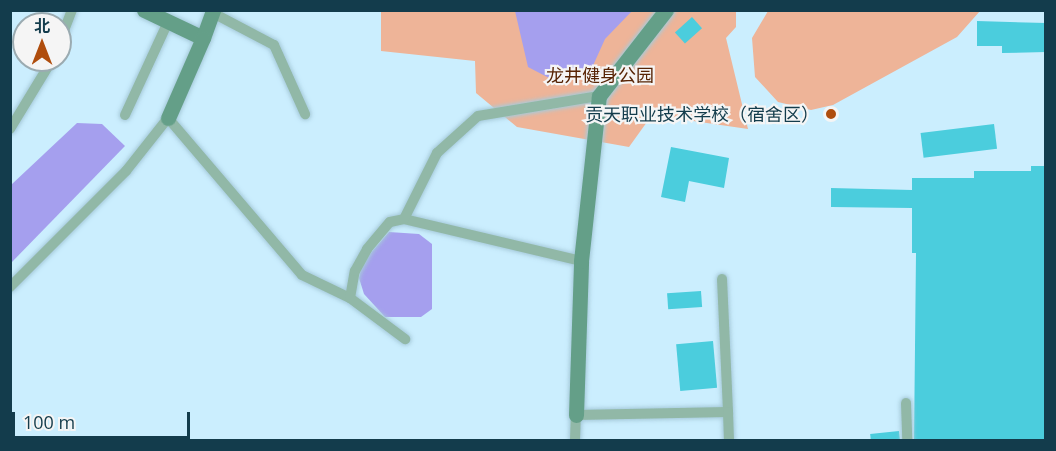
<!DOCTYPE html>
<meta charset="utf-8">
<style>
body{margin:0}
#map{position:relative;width:1056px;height:451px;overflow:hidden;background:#cbeefe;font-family:"Open Sans","Noto Sans SC",sans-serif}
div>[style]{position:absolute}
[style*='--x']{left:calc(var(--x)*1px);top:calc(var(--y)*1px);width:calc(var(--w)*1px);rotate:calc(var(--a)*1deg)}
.green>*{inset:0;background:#eeb498}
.water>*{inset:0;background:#a59fee}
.building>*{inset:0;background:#4bcddd;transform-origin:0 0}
.roads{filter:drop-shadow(0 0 2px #a6cada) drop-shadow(0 0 2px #a6cada)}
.street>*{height:10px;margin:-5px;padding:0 5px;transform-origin:5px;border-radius:5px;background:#91b8a7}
.secondary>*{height:15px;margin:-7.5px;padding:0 7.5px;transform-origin:7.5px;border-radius:7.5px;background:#649f88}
.dots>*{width:16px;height:16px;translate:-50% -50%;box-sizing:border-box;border:3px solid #f5f5f5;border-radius:50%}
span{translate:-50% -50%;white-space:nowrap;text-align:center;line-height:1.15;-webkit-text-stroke:4.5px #f5f5f5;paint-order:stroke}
.park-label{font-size:18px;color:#572405}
.poi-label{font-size:18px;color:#133c4c}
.right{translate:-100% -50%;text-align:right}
.frame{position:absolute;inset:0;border:12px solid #133c4c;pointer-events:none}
.north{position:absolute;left:12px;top:12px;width:60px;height:60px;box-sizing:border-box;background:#f5f5f5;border:2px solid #9babb1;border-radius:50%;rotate:0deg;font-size:16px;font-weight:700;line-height:24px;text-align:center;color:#133c4c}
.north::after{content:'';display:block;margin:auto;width:21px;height:27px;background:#af4d0d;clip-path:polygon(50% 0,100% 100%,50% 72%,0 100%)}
.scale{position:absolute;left:12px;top:412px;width:178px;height:27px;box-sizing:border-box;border:3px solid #133c4c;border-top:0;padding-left:8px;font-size:18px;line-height:21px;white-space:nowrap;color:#133c4c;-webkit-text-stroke:4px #f5f5f5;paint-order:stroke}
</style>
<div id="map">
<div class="green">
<div style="clip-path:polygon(381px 11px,736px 11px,736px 27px,726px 38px,748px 129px,652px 115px,629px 147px,517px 127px,476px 93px,475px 61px,381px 51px)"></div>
<div style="clip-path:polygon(768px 11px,768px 10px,980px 11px,957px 37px,833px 105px,811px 110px,778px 102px,755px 77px,752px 38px)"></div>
</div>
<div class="water">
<div style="clip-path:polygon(515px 11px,632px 11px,605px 39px,591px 70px,576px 78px,553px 80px,528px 67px)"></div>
<div style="clip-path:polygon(77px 123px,102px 124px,125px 146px,11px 263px,11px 185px)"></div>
<div style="clip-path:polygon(389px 232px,419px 234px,432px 244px,432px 309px,421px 317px,385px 317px,364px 294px,359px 278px,362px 263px)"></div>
</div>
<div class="building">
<div style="left:692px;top:17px;width:15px;height:23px;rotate:48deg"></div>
<div style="clip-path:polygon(977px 21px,1046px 23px,1046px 52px,1002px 53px,1002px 46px,977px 46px)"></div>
<div style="left:994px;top:124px;width:25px;height:74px;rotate:83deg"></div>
<div style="clip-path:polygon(671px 147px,729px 158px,724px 188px,689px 181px,685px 202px,661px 197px)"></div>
<div style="clip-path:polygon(1031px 166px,1046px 166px,1046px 439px,914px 441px,916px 253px,912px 253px,912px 208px,831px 207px,831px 188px,912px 190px,912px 178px,974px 178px,974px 171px,1031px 171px)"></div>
<div style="left:701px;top:291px;width:16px;height:34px;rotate:86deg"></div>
<div style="left:713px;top:341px;width:47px;height:37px;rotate:85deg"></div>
<div style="left:899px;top:431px;width:10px;height:29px;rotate:84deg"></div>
</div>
<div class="roads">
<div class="street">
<div style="--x:213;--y:13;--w:69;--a:27.7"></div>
<div style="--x:274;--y:45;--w:76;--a:65.8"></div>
<div style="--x:60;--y:41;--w:33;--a:-69"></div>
<div style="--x:125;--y:115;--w:102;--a:-65.2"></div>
<div style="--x:10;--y:129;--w:81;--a:-58.7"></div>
<div style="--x:404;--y:219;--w:182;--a:13.3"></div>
<div style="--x:722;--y:279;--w:133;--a:87.4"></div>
<div style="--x:10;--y:287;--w:164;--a:-45"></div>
<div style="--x:126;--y:171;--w:68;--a:-51.6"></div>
<div style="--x:168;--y:118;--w:206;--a:49.5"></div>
<div style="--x:302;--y:275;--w:53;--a:25.6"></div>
<div style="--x:350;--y:298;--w:27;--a:-80"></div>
<div style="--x:355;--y:271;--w:25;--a:-61"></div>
<div style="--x:367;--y:249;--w:35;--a:-50"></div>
<div style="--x:390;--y:222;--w:14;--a:-12"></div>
<div style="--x:404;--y:219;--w:74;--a:-63.4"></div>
<div style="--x:437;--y:153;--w:55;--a:-42.1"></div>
<div style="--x:478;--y:116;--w:123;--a:-9.4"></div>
<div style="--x:350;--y:298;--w:69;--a:36.7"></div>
<div style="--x:906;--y:403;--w:37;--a:88"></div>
<div style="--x:575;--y:440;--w:25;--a:-88"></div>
<div style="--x:576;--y:415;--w:152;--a:-1.1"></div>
<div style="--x:728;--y:412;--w:28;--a:88"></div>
</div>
<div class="secondary">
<div style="--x:144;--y:10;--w:65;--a:25.4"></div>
<div style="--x:203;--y:38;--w:30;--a:-70"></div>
<div style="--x:168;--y:118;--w:87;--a:-66.4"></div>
<div style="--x:576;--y:415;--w:154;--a:-88.1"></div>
<div style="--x:581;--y:261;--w:166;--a:-83.8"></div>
<div style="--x:599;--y:96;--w:109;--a:-52.1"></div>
</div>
</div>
<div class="dots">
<div style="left:831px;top:114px;background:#af4d0d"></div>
</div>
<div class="park-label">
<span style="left:600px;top:75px">龙井健身公园</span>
</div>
<div class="poi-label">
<span class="right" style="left:819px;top:114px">贡天职业技术学校（宿舍区）</span>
</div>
<div class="frame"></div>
<div class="north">北</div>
<div class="scale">100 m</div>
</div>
